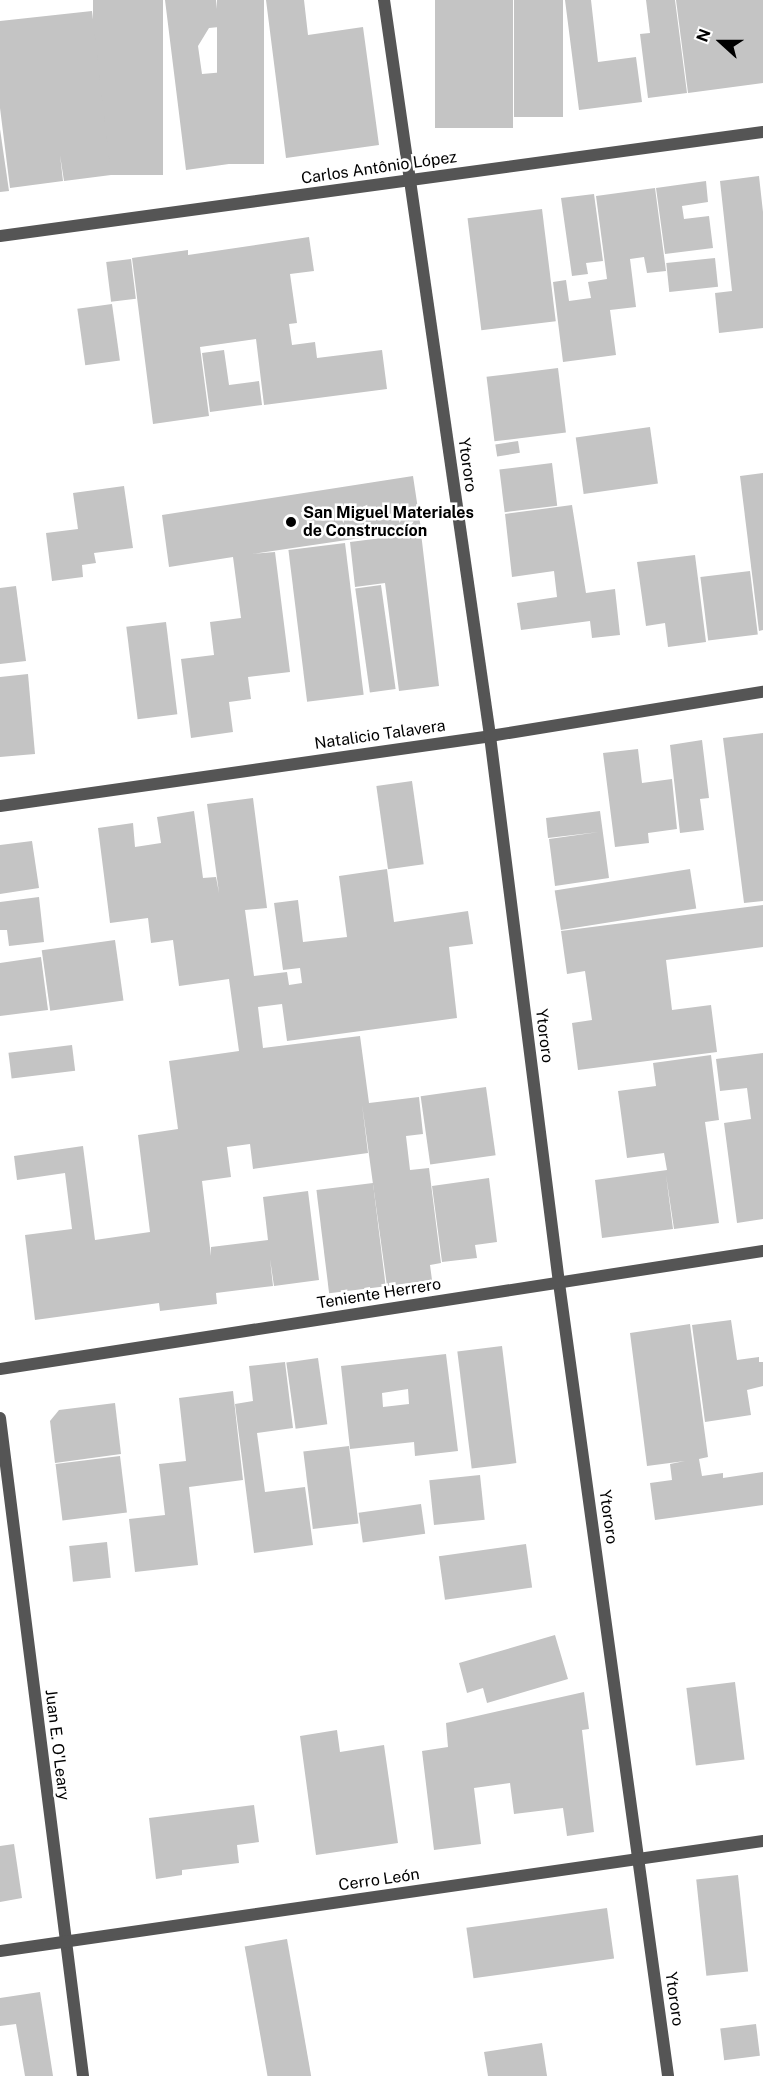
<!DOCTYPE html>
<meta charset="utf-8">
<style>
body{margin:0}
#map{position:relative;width:763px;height:2076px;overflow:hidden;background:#fff;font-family:"Public Sans",sans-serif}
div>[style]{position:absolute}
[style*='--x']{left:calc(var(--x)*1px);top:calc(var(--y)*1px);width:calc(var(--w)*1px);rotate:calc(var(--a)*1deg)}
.building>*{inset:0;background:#c4c4c4;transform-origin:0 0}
.minor>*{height:12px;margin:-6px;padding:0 6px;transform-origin:6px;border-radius:6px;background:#555}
.tertiary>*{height:12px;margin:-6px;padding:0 6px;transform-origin:6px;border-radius:6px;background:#555}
.dots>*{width:16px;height:16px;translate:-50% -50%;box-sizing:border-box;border:3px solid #fff;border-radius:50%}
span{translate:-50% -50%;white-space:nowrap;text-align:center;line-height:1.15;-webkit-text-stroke:5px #fff;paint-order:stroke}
.street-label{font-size:16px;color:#000}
.poi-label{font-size:16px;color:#000;font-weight:700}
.left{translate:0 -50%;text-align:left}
.north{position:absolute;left:691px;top:12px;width:60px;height:60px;-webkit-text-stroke:4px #fff;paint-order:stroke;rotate:291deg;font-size:16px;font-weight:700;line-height:24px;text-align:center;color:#000}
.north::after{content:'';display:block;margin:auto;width:21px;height:27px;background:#000;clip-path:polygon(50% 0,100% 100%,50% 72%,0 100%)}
</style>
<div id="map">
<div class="building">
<div style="left:93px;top:0;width:70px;height:175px"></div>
<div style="clip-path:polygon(165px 0,216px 0,219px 27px,209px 28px,198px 46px,202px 74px,225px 72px,236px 163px,186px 170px)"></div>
<div style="left:217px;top:0;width:47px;height:164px"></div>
<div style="clip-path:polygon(266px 0,304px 0,308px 35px,363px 27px,379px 145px,286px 158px)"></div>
<div style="left:435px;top:0;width:78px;height:128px"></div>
<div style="left:514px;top:0;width:49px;height:117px"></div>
<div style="clip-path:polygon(565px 0,591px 0,598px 62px,636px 57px,642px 102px,579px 110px)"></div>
<div style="clip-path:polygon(646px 0,675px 0,687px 93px,648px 98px,640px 34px,650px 33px)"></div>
<div style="clip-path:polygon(676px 0,763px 0,763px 83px,688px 93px)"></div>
<div style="clip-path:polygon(92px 11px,111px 175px,64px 181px,60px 155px,63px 181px,10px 188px,0 108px,0 21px)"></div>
<div style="clip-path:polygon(0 129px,9px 191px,0 192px)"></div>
<div style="clip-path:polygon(759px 176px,763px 212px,763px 328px,719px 333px,715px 293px,732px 291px,720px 181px)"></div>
<div style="clip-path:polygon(706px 181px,708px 202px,682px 206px,684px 219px,709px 216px,713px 248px,665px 254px,656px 188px)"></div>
<div style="clip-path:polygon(655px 188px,666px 271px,647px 273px,644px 257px,630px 259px,636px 307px,610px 310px,616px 355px,563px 362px,553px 282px,566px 280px,569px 301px,591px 298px,588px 282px,607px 279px,596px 196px)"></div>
<div style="clip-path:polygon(594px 194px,603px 261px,586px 263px,588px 274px,572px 276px,561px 198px)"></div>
<div style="left:542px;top:209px;width:113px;height:75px;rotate:83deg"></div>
<div style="clip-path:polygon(309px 237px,314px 271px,290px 274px,297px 323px,289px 324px,292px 345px,315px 342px,317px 358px,382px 350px,387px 389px,264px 405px,256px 339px,200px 347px,209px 416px,153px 424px,132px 258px,188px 250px,188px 255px)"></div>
<div style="left:715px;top:258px;width:29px;height:49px;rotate:84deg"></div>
<div style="left:131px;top:259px;width:40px;height:25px;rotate:83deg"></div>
<div style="left:112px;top:304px;width:57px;height:35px;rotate:82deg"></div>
<div style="clip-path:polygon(224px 350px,229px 385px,259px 381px,262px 405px,210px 412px,202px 353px)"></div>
<div style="left:558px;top:368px;width:65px;height:72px;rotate:83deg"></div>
<div style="left:650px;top:427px;width:57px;height:75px;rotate:82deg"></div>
<div style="left:518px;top:441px;width:12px;height:23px;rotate:81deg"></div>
<div style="left:552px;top:463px;width:43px;height:53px;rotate:83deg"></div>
<div style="clip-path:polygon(763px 473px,763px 630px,759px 631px,740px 476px)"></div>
<div style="clip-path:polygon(413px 476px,421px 529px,252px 554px,275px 552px,290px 672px,248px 677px,251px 699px,229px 702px,233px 732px,191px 738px,181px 659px,214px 655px,210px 622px,241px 618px,233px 557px,169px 567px,162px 515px)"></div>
<div style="clip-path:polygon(124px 486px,133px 548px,94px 553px,96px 563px,82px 565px,83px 577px,52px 581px,46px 533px,78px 529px,73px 493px)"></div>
<div style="clip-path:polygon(572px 505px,586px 593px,615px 589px,620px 635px,592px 638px,590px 621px,521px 630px,517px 603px,557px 597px,554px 571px,512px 577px,505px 514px)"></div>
<div style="clip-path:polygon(421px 533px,439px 686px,399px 691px,385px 583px,355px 587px,350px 542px)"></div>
<div style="left:345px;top:543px;width:153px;height:57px;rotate:83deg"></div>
<div style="clip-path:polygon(695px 555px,706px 642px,668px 647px,665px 623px,646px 626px,637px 562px)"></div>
<div style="left:750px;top:571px;width:64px;height:50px;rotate:83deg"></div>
<div style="left:381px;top:585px;width:105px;height:26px;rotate:82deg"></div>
<div style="clip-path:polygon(16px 586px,26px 661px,0 664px,0 588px)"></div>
<div style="left:166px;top:622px;width:93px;height:40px;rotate:83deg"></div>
<div style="clip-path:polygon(28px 674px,35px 754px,0 757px,0 677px)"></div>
<div style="clip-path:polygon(763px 733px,763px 901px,744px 903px,723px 738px)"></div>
<div style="clip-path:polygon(702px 740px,709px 798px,700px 799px,704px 830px,680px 833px,670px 745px)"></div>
<div style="clip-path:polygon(638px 749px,642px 783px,672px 779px,677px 829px,648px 833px,649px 843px,615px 847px,603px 753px)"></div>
<div style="left:412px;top:781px;width:84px;height:36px;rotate:82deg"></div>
<div style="clip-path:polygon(253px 798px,267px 908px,245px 910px,254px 976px,287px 972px,289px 985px,302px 983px,300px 968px,283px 970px,274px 903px,298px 900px,303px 942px,347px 937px,339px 876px,387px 869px,394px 922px,468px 911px,473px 944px,449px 947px,457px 1018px,287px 1041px,282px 1004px,258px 1007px,263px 1048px,360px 1036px,369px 1103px,419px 1097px,423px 1134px,406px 1136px,410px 1170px,429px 1168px,441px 1263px,430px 1265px,432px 1280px,387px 1286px,362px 1104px,368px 1153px,253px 1169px,250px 1144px,227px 1147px,231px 1177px,202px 1181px,211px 1256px,211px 1247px,268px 1240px,263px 1197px,308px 1191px,319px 1280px,274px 1286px,270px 1259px,273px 1286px,216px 1293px,217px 1304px,160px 1311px,159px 1303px,35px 1320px,25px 1235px,72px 1229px,65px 1173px,17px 1180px,14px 1156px,83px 1146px,95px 1240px,150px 1232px,138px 1135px,178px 1129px,169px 1061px,239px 1051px,229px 979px,179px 986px,173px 940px,151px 943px,148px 918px,110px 923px,98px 828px,133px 823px,135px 847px,161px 843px,157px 817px,194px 811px,203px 878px,216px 877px,219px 893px,207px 804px)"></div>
<div style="clip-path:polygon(600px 811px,609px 878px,555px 886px,549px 839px,599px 832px,548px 838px,546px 818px)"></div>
<div style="clip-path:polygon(32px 841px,39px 888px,0 894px,0 845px)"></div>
<div style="left:690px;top:869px;width:40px;height:137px;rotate:81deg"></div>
<div style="clip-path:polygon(39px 897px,44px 942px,9px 946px,7px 930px,0 930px,0 902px)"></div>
<div style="clip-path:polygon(763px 905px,763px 947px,666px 960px,672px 1010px,711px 1005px,717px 1052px,578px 1070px,572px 1023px,592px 1020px,585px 971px,567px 974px,561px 931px)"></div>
<div style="left:115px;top:940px;width:61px;height:74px;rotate:82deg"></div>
<div style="clip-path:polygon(41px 957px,48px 1010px,0 1016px,0 963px)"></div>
<div style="left:72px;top:1045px;width:26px;height:64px;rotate:83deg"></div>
<div style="clip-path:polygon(763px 1053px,763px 1219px,737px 1223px,724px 1123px,751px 1119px,747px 1088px,720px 1091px,716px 1059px)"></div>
<div style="clip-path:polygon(711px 1055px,719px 1120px,705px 1122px,719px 1223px,674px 1229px,666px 1175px,673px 1229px,602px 1238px,595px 1180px,667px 1170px,664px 1153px,627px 1158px,618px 1091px,656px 1086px,653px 1063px)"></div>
<div style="left:486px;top:1087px;width:69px;height:66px;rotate:82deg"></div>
<div style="clip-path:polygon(489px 1178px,497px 1242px,475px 1245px,477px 1258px,442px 1262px,432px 1186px)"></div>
<div style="left:373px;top:1183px;width:104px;height:57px;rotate:83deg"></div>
<div style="clip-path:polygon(731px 1320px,737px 1360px,759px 1357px,759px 1362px,763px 1362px,763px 1386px,747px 1390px,751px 1415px,705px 1422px,692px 1325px)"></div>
<div style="clip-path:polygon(690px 1324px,708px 1457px,699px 1459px,702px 1476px,723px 1473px,723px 1478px,763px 1472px,763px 1505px,655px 1520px,650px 1483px,672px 1480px,670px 1464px,685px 1461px,647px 1466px,630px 1333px)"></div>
<div style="left:502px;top:1346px;width:118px;height:45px;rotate:83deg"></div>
<div style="clip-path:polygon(evenodd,446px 1354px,458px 1451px,415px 1456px,414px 1442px,350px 1449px,341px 1366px,446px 1354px,408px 1389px,409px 1404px,383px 1407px,382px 1393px,408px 1389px)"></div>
<div style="left:318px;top:1358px;width:67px;height:32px;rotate:82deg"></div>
<div style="clip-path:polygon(285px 1362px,293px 1428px,257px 1433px,265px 1492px,305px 1487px,313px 1545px,254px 1553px,235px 1404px,253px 1401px,249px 1366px)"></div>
<div style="clip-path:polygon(233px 1391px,243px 1480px,189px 1487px,198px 1565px,135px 1572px,129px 1519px,165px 1515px,159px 1464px,186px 1461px,179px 1398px)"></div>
<div style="clip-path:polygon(115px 1403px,121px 1454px,55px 1463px,50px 1421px,59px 1410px)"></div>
<div style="left:349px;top:1446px;width:78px;height:46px;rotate:83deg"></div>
<div style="left:120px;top:1456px;width:57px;height:65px;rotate:83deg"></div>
<div style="left:480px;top:1475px;width:45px;height:51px;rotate:84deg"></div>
<div style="left:421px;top:1504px;width:30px;height:63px;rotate:82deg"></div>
<div style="left:107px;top:1542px;width:36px;height:38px;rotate:84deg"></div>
<div style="left:526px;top:1544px;width:44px;height:88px;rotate:82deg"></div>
<div style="clip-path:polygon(555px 1635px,568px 1679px,487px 1703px,483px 1688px,467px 1693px,459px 1663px)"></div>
<div style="left:735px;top:1682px;width:78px;height:49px;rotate:83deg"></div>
<div style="clip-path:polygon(584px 1692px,589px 1729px,582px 1730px,594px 1832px,567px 1836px,563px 1808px,514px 1814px,510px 1783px,474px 1788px,481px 1844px,434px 1850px,422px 1751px,448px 1747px,446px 1723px)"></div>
<div style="clip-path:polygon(337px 1730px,340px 1752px,384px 1745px,398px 1843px,316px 1855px,300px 1736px)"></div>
<div style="clip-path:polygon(254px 1805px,259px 1842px,237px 1845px,239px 1863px,182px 1870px,182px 1875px,156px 1879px,149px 1818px)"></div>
<div style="clip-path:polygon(14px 1844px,22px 1898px,0 1902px,0 1846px)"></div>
<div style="left:738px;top:1875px;width:97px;height:42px;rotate:84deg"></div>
<div style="left:607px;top:1908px;width:51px;height:142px;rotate:82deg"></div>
<div style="left:287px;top:1939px;width:139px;height:43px;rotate:80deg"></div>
<div style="clip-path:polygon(40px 1992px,53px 2076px,25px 2076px,16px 2024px,0 2026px,0 1998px)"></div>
<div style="left:756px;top:2024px;width:32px;height:36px;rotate:83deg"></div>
<div style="clip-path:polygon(542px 2043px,547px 2076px,488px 2076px,484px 2052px)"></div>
</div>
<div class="minor">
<div style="--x:384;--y:0;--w:744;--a:81.8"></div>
<div style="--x:490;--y:736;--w:551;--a:82.81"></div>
<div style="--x:559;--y:1283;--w:800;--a:82.17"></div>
<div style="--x:0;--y:236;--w:770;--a:-7.76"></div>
<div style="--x:0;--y:806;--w:495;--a:-8.1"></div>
<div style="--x:490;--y:736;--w:277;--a:-9.2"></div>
<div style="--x:0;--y:1369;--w:772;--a:-8.79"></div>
<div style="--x:0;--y:1418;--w:663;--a:82.81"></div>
</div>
<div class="tertiary">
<div style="--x:0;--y:1951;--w:771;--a:-8.2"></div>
</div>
<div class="dots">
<div style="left:291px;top:522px;background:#000"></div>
</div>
<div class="street-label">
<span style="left:379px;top:168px;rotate:-8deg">Carlos Antônio López</span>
<span style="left:467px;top:465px;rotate:82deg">Ytororo</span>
<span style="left:380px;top:735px;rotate:-8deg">Natalicio Talavera</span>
<span style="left:544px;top:1036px;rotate:83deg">Ytororo</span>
<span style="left:379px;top:1294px;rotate:-9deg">Teniente Herrero</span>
<span style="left:608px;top:1517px;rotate:82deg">Ytororo</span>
<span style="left:57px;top:1745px;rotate:83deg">Juan E. O'Leary</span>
<span style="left:379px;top:1880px;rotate:-8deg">Cerro León</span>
<span style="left:674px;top:1999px;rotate:82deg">Ytororo</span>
</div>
<div class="poi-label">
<span class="left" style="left:303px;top:522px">San Miguel Materiales<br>de Construccíon</span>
</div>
<div class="north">N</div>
</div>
